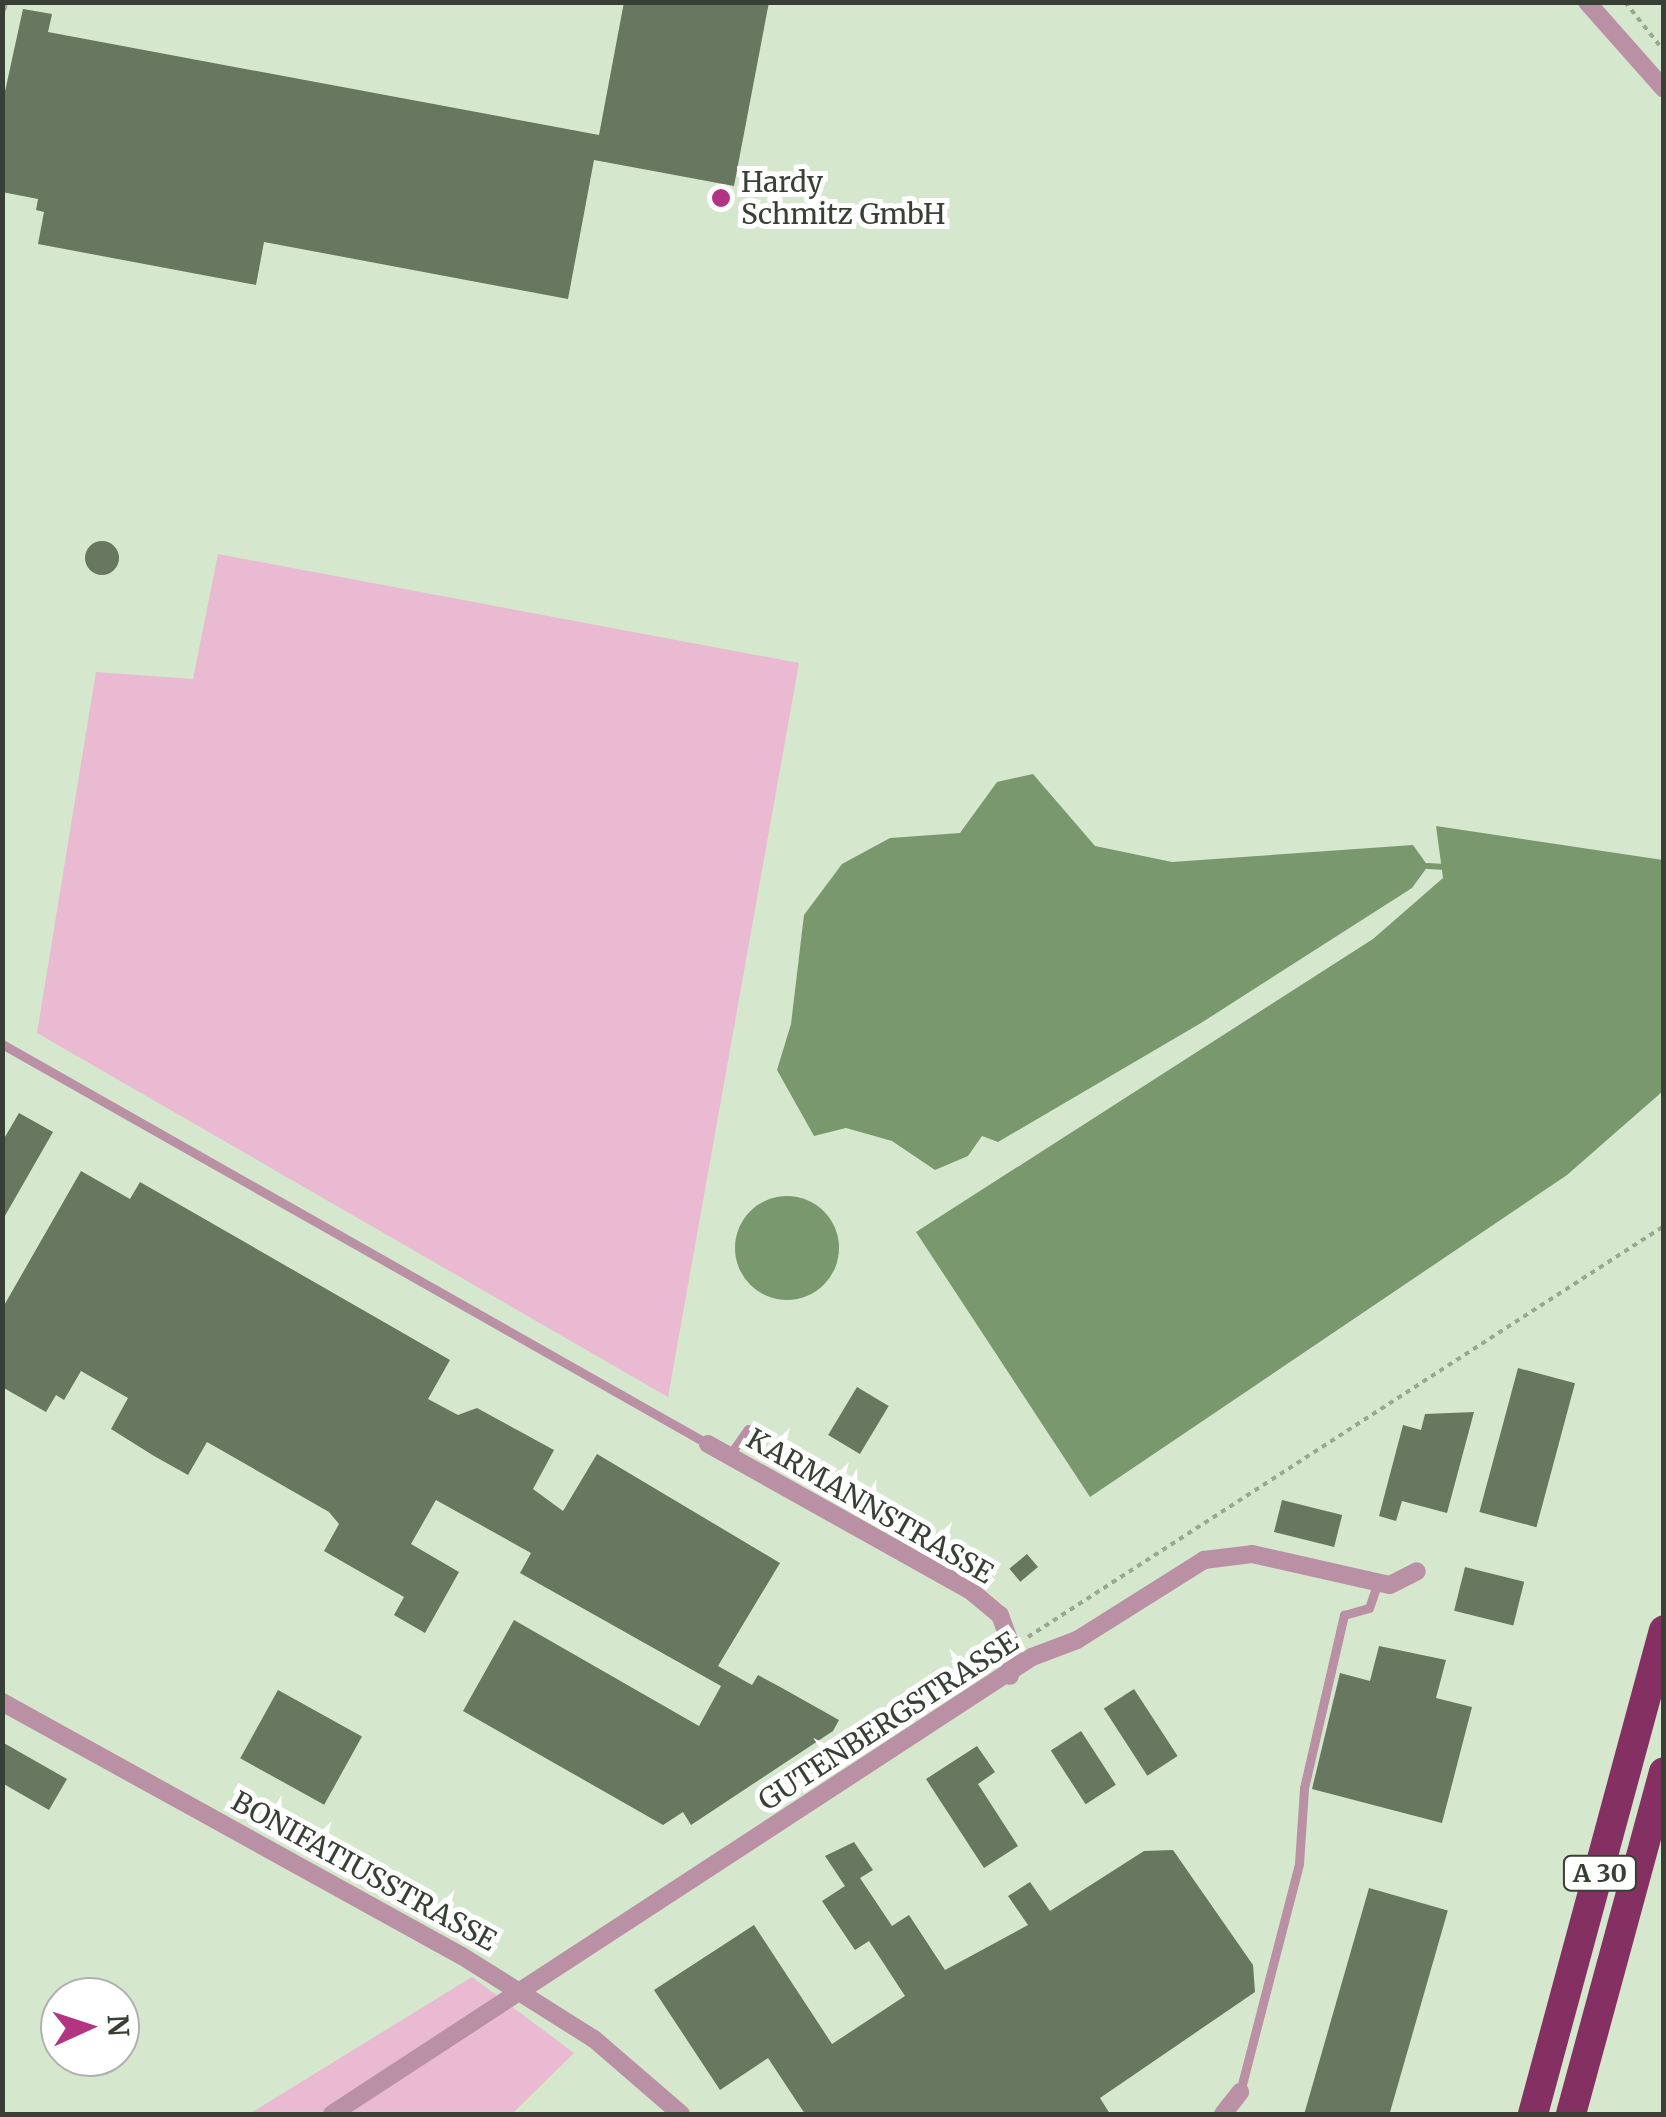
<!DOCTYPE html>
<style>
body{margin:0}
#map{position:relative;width:1666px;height:2117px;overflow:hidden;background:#d5e7cd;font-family:Merriweather,serif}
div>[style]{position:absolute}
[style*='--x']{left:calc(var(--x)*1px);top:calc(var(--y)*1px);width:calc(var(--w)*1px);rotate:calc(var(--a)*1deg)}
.green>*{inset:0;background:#eab9d2}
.water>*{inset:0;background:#7a986d}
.round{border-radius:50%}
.stream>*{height:6px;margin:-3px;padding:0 3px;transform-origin:3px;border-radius:3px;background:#7a986d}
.building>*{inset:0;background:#677760;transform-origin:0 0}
.path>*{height:4px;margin-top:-2px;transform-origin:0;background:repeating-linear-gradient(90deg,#99a793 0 5px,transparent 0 10px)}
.service>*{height:9px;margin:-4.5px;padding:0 4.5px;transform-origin:4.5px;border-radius:4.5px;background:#ba90a5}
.minor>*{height:18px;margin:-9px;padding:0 9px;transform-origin:9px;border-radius:9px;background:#ba90a5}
.motorway>*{height:30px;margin:-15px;padding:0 15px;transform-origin:15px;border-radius:15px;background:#853062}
.dots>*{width:28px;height:28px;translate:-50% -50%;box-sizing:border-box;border:5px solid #fff;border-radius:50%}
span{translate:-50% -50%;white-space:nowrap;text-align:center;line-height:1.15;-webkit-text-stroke:10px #fff;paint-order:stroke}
.shield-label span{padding:2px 8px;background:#fff;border:2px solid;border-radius:8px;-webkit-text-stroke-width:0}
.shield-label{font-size:25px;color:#383f35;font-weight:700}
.poi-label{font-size:28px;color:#383f35}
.left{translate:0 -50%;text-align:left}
.street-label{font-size:28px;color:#383f35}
.frame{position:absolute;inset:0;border:5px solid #383f35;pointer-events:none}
.north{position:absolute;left:40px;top:1977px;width:100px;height:100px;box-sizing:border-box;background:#fff;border:2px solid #afb2ae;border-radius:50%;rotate:87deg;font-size:28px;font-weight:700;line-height:40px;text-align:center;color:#383f35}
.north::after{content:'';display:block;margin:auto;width:35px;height:45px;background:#b23482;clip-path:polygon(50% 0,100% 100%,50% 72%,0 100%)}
</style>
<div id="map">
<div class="green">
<div style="clip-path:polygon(218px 554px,799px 663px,668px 1397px,37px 1033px,96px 672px,193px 679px)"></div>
<div style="clip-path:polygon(472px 1977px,574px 2053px,512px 2114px,249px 2114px)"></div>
</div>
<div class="water">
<div style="clip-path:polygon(1033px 774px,1095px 846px,1172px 862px,1413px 845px,1428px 866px,1412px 888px,1201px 1023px,998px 1142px,982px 1136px,968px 1156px,935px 1170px,892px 1141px,846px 1128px,814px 1136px,777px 1070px,791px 1024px,804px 915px,842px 864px,890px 838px,960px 833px,997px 782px)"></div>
<div style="clip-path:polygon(1436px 826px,1663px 860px,1663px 1091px,1567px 1175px,1090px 1497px,916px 1232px,1373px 939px,1443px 878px)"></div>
<div class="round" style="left:735px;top:1196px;width:104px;height:104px"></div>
</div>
<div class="stream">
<div style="--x:1428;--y:866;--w:17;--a:3"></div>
</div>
<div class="building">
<div style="clip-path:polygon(624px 2px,769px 2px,734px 186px,594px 160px,568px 299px,264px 242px,256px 285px,38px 244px,44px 212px,36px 210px,38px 199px,2px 192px,2px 105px,23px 9px,52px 14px,48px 32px,599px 135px)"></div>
<div class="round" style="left:85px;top:541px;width:34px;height:34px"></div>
<div style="clip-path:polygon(19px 1113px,53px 1132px,2px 1221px,2px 1142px)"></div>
<div style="clip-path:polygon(81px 1171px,130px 1199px,140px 1182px,450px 1360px,428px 1399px,458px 1415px,477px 1408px,554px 1450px,533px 1489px,563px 1511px,597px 1454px,780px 1563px,718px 1666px,752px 1685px,758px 1675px,782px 1688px,839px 1720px,833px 1731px,691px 1825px,683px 1812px,663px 1825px,463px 1711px,514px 1620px,699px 1726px,721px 1686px,520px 1573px,531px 1553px,436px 1500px,411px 1544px,459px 1572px,425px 1633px,394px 1615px,404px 1597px,324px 1551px,339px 1524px,329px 1512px,207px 1442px,188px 1475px,154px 1456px,111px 1429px,128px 1398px,81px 1371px,64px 1400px,56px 1395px,46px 1412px,2px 1387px,2px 1309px)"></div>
<div style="left:1518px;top:1368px;width:59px;height:149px;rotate:15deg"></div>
<div style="left:857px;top:1387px;width:37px;height:56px;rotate:31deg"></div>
<div style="clip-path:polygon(1474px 1412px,1447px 1513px,1402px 1501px,1396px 1521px,1379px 1516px,1403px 1425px,1421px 1430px,1425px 1414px)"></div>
<div style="left:1282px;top:1500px;width:62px;height:33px;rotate:14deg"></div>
<div style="left:1027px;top:1554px;width:17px;height:23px;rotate:50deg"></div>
<div style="left:1465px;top:1567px;width:61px;height:45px;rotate:14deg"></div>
<div style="clip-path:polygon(1379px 1646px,1446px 1660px,1436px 1698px,1472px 1707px,1442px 1823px,1312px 1789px,1340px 1673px,1370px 1681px)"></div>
<div style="left:1134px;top:1689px;width:80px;height:36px;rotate:57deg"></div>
<div style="left:278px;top:1690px;width:96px;height:78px;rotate:29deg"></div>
<div style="left:1081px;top:1731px;width:64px;height:36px;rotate:57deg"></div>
<div style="clip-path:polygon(2px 1742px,67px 1779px,49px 1810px,2px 1783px)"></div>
<div style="clip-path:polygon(977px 1746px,995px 1772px,978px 1784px,1018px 1846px,984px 1868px,926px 1779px)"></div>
<div style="clip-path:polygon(854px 1842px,873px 1870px,860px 1878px,892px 1926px,909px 1915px,945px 1970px,1028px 1925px,1008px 1896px,1030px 1882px,1050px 1911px,1144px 1851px,1173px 1850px,1253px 1965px,1255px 1992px,1100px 2098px,1110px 2114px,805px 2114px,768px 2058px,720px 2090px,654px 1990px,754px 1925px,832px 2044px,905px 1996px,869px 1941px,855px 1950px,822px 1901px,845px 1886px,825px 1856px)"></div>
<div style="left:1369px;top:1888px;width:82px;height:235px;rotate:16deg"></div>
</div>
<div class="path">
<div style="--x:1625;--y:2;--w:63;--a:51.5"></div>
<div style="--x:1028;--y:1637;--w:757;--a:-32.87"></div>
</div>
<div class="service">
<div style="--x:2;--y:7;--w:5;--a:-79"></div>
<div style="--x:2;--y:1044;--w:811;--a:29.53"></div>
<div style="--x:729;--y:1456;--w:33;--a:-55"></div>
<div style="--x:1240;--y:2092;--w:236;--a:-75.5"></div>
<div style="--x:1299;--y:1864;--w:76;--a:-86.2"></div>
<div style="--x:1304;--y:1788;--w:178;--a:-77"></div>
<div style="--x:1344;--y:1615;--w:26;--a:-16"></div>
<div style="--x:1369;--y:1608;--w:28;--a:-71"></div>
</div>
<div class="minor">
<div style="--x:1587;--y:2;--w:116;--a:48.5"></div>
<div style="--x:708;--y:1444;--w:301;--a:29.2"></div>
<div style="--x:971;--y:1591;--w:38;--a:40"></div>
<div style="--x:1000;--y:1615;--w:37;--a:70"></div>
<div style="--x:1013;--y:1650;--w:26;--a:97"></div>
<div style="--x:2;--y:1702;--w:525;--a:28.91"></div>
<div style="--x:462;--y:1956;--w:156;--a:32.2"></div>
<div style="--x:594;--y:2039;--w:115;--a:40.8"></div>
<div style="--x:332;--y:2114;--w:836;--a:-33.14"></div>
<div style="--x:1032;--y:1657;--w:48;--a:-20.7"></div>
<div style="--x:1077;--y:1640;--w:150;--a:-32.2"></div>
<div style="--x:1204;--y:1560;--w:48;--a:-7.1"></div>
<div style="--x:1252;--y:1554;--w:141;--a:12.7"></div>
<div style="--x:1390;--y:1585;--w:30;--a:-27"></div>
<div style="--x:1223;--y:2114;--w:28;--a:-52"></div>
</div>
<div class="motorway">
<div style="--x:1533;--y:2114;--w:501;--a:-74.86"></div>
<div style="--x:1571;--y:2114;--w:354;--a:-74.8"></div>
</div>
<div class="dots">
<div style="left:721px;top:198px;background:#b23482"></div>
</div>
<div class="shield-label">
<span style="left:1600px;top:1873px">A 30</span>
</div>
<div class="poi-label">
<span class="left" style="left:741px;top:198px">Hardy<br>Schmitz GmbH</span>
</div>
<div class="street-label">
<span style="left:870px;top:1506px;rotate:30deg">KARMANNSTRASSE</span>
<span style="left:888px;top:1721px;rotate:-33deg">GUTENBERGSTRASSE</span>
<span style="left:364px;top:1871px;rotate:29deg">BONIFATIUSSTRASSE</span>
</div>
<div class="frame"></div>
<div class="north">N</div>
</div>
